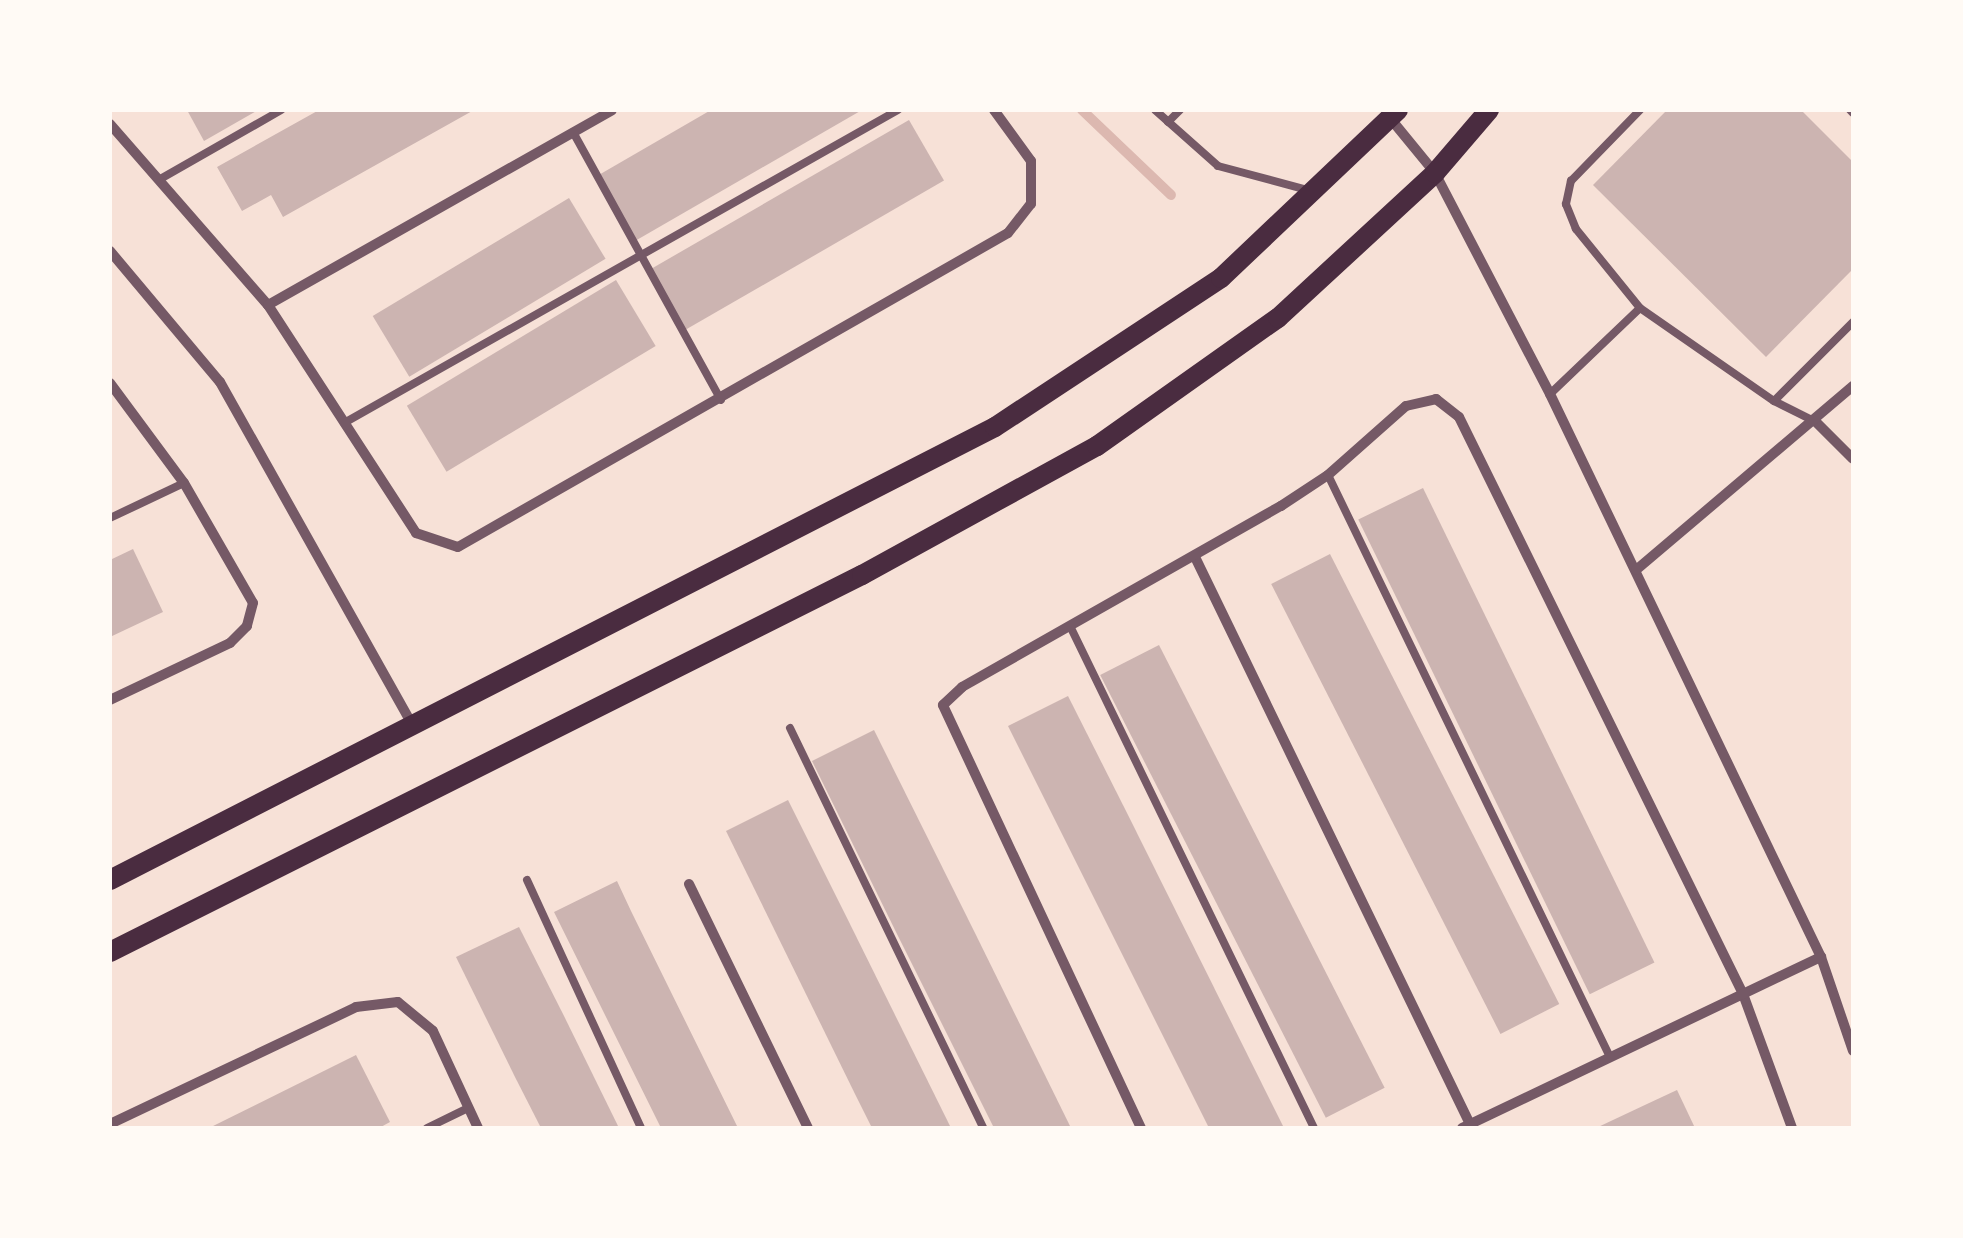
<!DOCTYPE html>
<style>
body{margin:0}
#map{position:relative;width:1963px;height:1238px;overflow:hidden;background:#f7e1d7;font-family:Manrope,sans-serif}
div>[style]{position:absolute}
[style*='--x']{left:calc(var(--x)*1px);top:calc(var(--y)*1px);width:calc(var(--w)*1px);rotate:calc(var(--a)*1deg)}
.stream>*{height:10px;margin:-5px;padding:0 5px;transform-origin:5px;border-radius:5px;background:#dcb8b0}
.building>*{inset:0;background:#ccb4b1;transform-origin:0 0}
.service>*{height:8px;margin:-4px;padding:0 4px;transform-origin:4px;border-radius:4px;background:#755966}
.minor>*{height:10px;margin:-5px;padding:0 5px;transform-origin:5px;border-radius:5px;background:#755966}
.secondary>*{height:20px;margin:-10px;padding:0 10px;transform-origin:10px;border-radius:10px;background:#4a2c40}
span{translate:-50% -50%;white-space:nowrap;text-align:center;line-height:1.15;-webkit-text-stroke:10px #fffaf5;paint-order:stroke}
.frame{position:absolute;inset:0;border:112px solid #fffaf5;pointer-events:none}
</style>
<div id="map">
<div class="stream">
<div style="--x:1082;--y:110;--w:123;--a:43.7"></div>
</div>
<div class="building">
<div style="clip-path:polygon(187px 110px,258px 110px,204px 141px)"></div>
<div style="clip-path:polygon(319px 110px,474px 110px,283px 217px,271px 195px,242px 211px,217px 167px)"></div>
<div style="clip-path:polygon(711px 110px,862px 110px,635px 241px,597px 176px)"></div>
<div style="clip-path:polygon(1667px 110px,1801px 110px,1853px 162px,1853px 269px,1766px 357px,1593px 185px)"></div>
<div style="left:909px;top:120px;width:70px;height:302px;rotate:60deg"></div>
<div style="left:569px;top:198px;width:71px;height:229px;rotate:59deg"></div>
<div style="left:616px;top:280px;width:77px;height:244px;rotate:59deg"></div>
<div style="left:1423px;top:488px;width:528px;height:72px;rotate:64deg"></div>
<div style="clip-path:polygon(133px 549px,163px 612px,110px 637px,110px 560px)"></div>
<div style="left:1330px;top:554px;width:505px;height:66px;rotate:63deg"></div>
<div style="left:1159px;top:645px;width:497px;height:66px;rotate:63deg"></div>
<div style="clip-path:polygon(1068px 696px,1127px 813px,1284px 1128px,1209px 1128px,1008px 726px)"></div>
<div style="clip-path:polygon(874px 730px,975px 933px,1071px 1128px,994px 1128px,897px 934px,812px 761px)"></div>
<div style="clip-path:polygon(788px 800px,847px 918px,951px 1128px,872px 1128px,856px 1096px,726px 831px)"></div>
<div style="clip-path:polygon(617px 881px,631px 911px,738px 1128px,661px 1128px,554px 912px)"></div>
<div style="clip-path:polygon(519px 927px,564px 1016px,619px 1128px,541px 1128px,515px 1077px,456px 957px)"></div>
<div style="clip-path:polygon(356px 1055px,390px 1122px,379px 1128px,209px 1128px)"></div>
<div style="clip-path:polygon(1677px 1090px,1695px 1128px,1596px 1128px,1647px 1104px)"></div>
</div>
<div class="service">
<div style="--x:1155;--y:110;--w:84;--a:41.6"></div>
<div style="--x:1218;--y:166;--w:96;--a:15"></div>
<div style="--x:1850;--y:110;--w:4;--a:45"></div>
<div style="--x:1168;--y:122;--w:17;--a:-45"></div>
<div style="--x:573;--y:132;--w:306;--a:61.1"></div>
<div style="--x:162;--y:178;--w:137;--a:-29.7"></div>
<div style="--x:1640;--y:308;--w:163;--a:34.8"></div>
<div style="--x:1774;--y:401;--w:47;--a:26.6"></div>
<div style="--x:1550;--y:394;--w:124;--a:-43.7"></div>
<div style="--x:1640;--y:308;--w:102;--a:-129"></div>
<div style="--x:1576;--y:229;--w:27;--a:-112"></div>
<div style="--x:1566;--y:204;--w:24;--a:-78"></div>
<div style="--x:1571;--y:181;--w:99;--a:-45.8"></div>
<div style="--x:1774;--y:401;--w:112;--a:-45"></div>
<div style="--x:344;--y:423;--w:636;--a:-29.47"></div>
<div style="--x:1328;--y:475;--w:647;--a:64.15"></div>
<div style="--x:110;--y:518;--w:82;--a:-25.3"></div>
<div style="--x:1071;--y:628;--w:556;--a:64.08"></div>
<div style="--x:790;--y:728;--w:444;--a:64.2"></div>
<div style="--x:527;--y:880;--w:273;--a:65.3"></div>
<div style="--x:427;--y:1128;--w:46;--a:-26"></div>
</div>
<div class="minor">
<div style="--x:1390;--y:118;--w:71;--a:50.7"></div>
<div style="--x:1435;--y:173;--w:249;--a:62.5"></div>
<div style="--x:1550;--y:394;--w:625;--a:64.3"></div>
<div style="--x:1821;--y:957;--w:99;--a:71.2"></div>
<div style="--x:110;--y:124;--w:240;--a:48.9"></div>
<div style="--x:268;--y:305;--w:272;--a:57"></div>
<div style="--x:416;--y:533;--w:44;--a:18.4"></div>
<div style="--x:458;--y:547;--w:633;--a:-29.72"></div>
<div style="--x:1008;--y:233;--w:37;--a:-52"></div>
<div style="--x:1031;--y:204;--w:43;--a:-90"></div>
<div style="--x:1031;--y:161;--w:63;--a:-126"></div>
<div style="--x:110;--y:251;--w:171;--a:50"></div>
<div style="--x:220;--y:382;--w:392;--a:60.7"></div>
<div style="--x:268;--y:305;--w:395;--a:-29.5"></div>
<div style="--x:110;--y:383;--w:124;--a:53.5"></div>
<div style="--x:184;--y:483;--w:138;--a:60.1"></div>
<div style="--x:253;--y:603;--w:24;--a:105"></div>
<div style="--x:247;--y:626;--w:24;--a:135"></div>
<div style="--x:230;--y:643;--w:133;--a:154.6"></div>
<div style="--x:1816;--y:422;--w:52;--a:45"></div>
<div style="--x:1195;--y:557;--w:630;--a:64.13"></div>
<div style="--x:1636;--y:570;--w:285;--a:-40.3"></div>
<div style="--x:689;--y:884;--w:271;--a:64"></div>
<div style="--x:110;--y:1124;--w:272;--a:-25.4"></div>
<div style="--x:356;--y:1007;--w:42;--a:-6.8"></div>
<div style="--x:398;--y:1002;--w:45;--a:39.6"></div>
<div style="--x:433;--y:1031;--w:107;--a:65.1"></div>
<div style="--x:1141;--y:1128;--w:467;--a:-115.1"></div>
<div style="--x:943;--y:705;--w:26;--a:-43"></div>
<div style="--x:962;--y:687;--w:367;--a:-29.6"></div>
<div style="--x:1281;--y:506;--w:56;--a:-33.4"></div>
<div style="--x:1328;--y:475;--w:104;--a:-41.5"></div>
<div style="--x:1406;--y:406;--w:31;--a:-13"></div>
<div style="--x:1436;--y:399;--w:29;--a:38"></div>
<div style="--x:1459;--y:417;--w:643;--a:63.79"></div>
<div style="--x:1743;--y:994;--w:143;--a:69.9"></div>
<div style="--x:1462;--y:1128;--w:398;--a:-25.5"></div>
</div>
<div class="secondary">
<div style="--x:110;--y:880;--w:994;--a:-27.11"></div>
<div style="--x:995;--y:427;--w:271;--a:-33.4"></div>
<div style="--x:1221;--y:278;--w:244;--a:-43.5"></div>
<div style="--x:110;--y:952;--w:841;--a:-26.63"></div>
<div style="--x:862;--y:575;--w:268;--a:-28.8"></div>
<div style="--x:1097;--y:446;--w:222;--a:-35.3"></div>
<div style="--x:1278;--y:318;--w:214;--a:-42.7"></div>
<div style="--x:1435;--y:173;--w:83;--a:-49.4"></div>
</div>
<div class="frame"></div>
</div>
